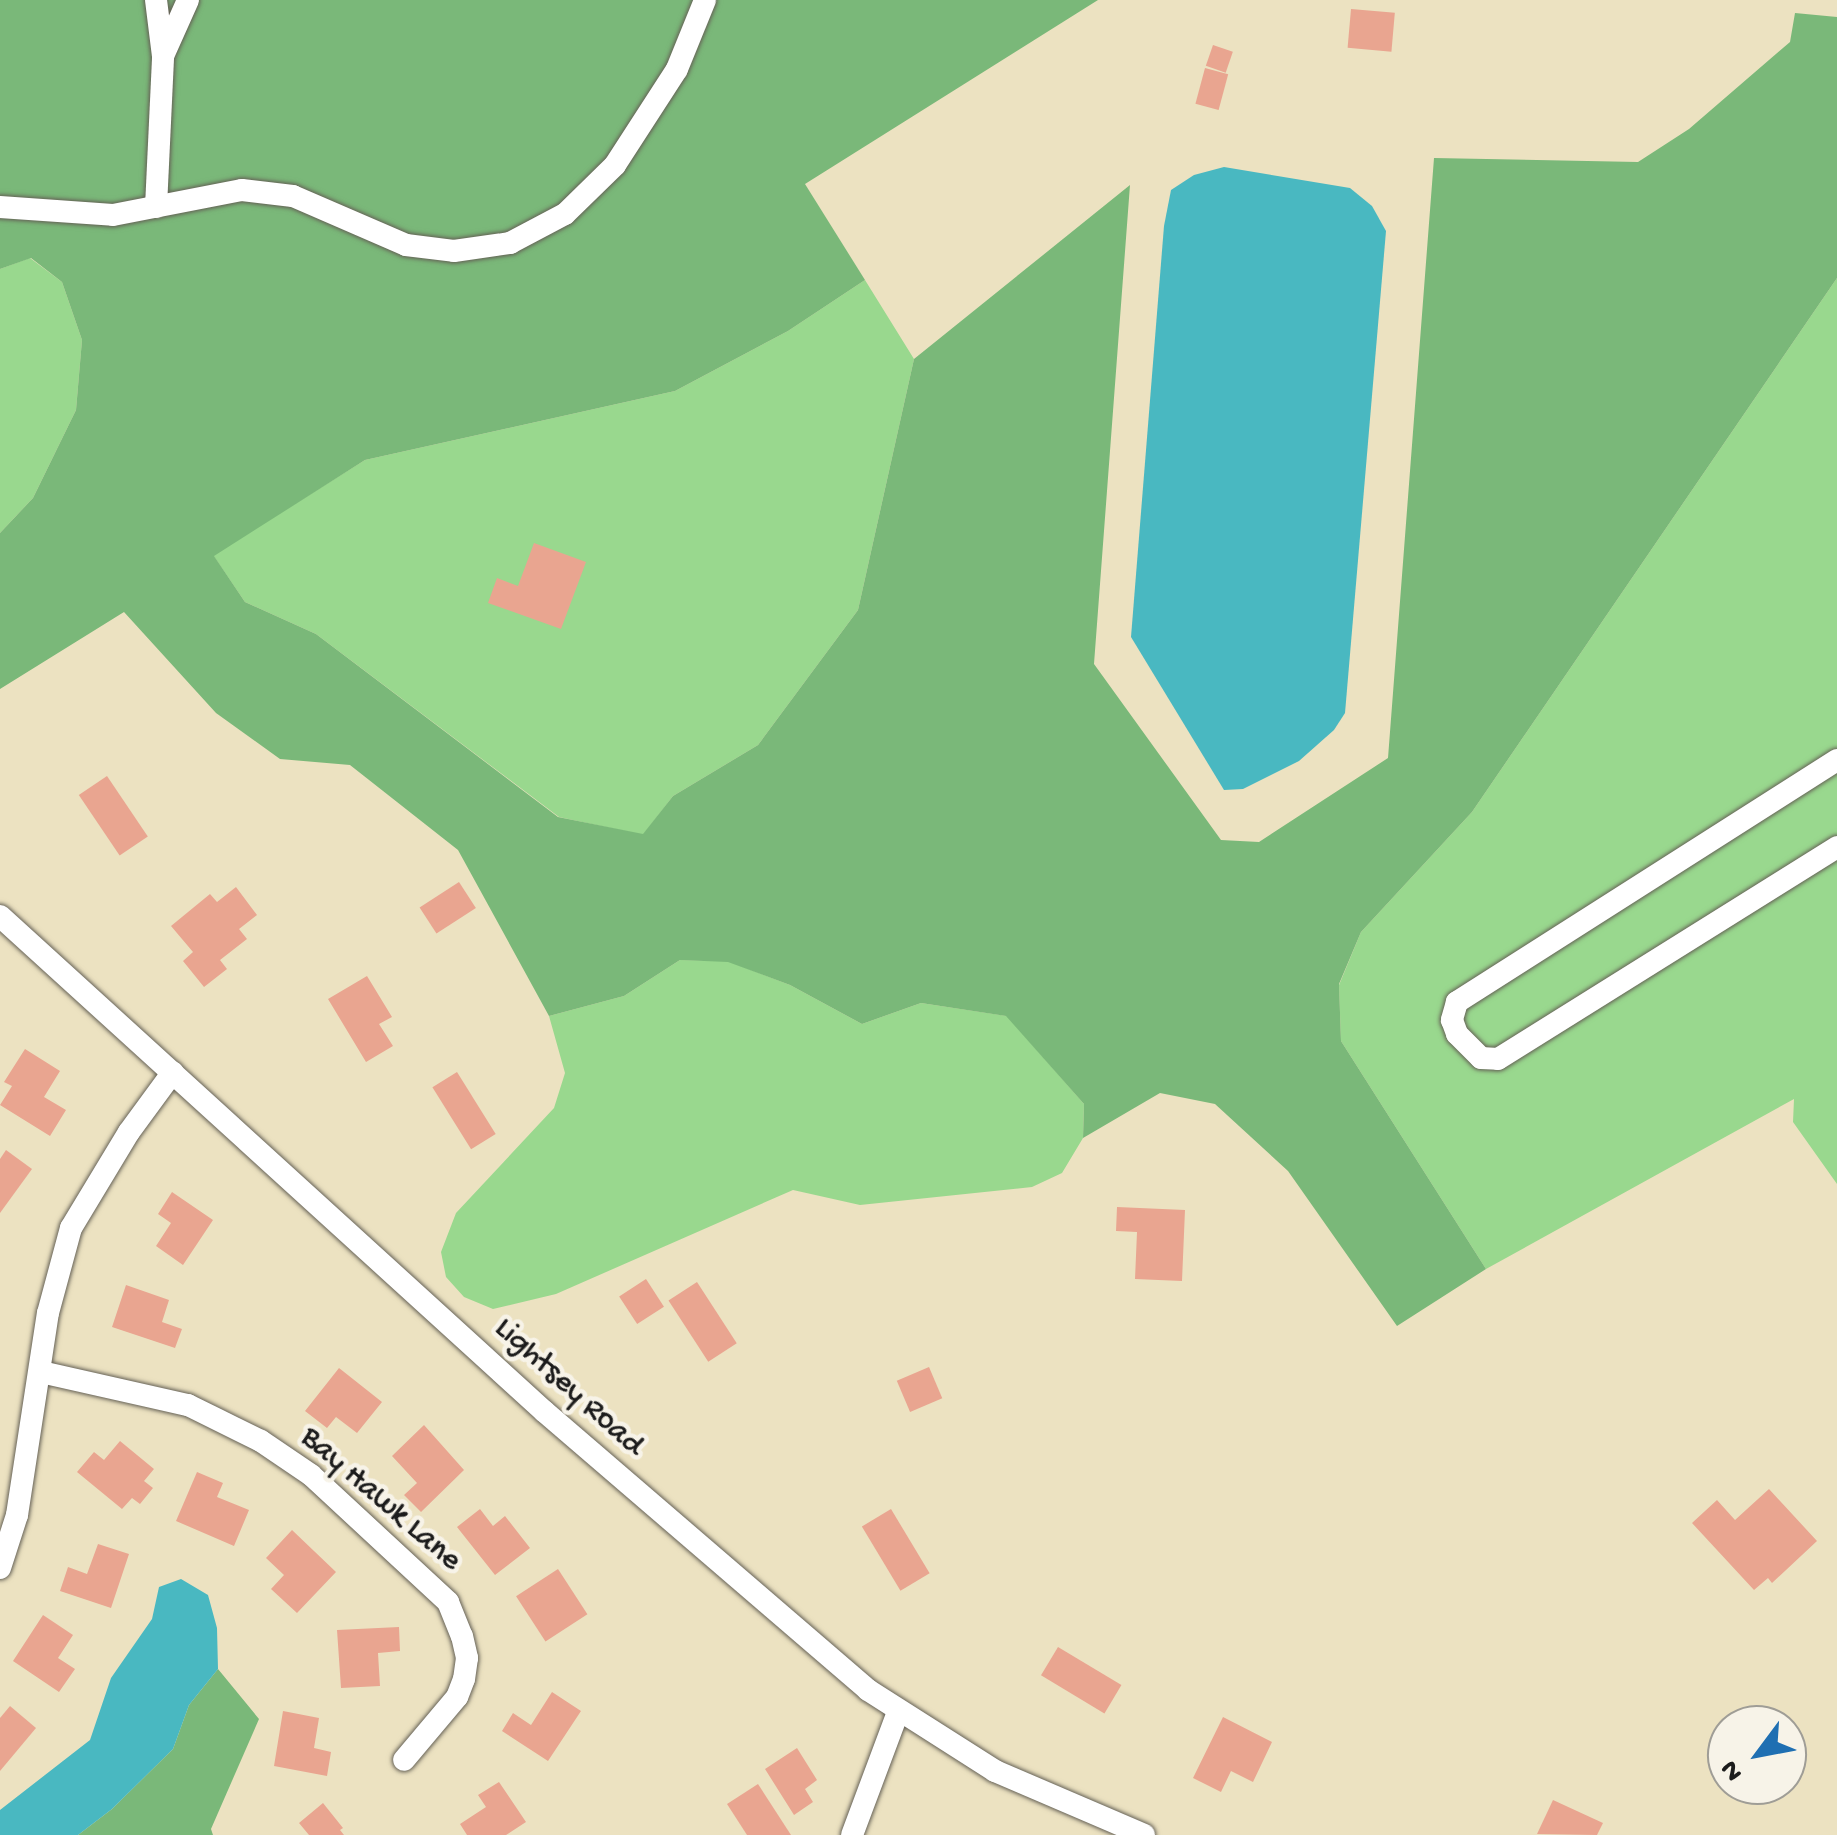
<!DOCTYPE html>
<style>
body{margin:0}
#map{position:relative;width:1837px;height:1835px;overflow:hidden;background:#ece2c1;font-family:"Gochi Hand",sans-serif}
div>[style]{position:absolute}
[style*='--x']{left:calc(var(--x)*1px);top:calc(var(--y)*1px);width:calc(var(--w)*1px);rotate:calc(var(--a)*1deg)}
.green>*{inset:0;background:#99d88e}
.forest>*{inset:0;background:#7ab879}
.water>*{inset:0;background:#49b8c1}
.building>*{inset:0;background:#e9a590;transform-origin:0 0}
.roads{filter:drop-shadow(0 0 2px #656156) drop-shadow(0 0 2px #656156)}
.minor>*{height:22px;margin:-11px;padding:0 11px;transform-origin:11px;border-radius:11px;background:#fff}
span{translate:-50% -50%;white-space:nowrap;text-align:center;line-height:1.15;-webkit-text-stroke:9px #f7f3e8;paint-order:stroke}
.street-label{font-size:32px;color:#1c1c1c}
.north{position:absolute;left:1707px;top:1705px;width:100px;height:100px;box-sizing:border-box;background:#f7f3e8;border:2px solid #9f9d96;border-radius:50%;rotate:238deg;font-size:28px;font-weight:700;line-height:40px;text-align:center;color:#1c1c1c}
.north::after{content:'';display:block;margin:auto;width:35px;height:45px;background:#1f6fb2;clip-path:polygon(50% 0,100% 100%,50% 72%,0 100%)}
</style>
<div id="map">
<div class="green">
<div style="clip-path:polygon(30px 258px,62px 282px,82px 340px,76px 410px,33px 498px,0 533px,0 269px)"></div>
<div style="clip-path:polygon(1837px 278px,1837px 1184px,1793px 1122px,1794px 1099px,1486px 1269px,1341px 1041px,1339px 985px,1361px 932px,1472px 812px)"></div>
<div style="clip-path:polygon(865px 280px,914px 359px,858px 610px,758px 745px,673px 796px,643px 835px,559px 817px,316px 634px,245px 602px,213px 555px,365px 460px,675px 391px,788px 331px)"></div>
<div style="clip-path:polygon(680px 960px,728px 961px,790px 985px,862px 1024px,921px 1003px,1007px 1016px,1084px 1104px,1083px 1138px,1062px 1173px,1032px 1187px,860px 1205px,793px 1190px,556px 1294px,493px 1309px,464px 1297px,446px 1277px,441px 1252px,456px 1213px,554px 1108px,565px 1073px,549px 1016px,624px 996px)"></div>
</div>
<div class="forest">
<div style="clip-path:polygon(0 0,1098px 0,805px 184px,865px 280px,788px 331px,675px 391px,365px 460px,214px 556px,245px 602px,316px 634px,558px 817px,643px 834px,673px 796px,758px 745px,858px 610px,914px 359px,1130px 185px,1094px 664px,1221px 840px,1259px 842px,1388px 758px,1434px 158px,1638px 162px,1689px 129px,1790px 42px,1795px 13px,1837px 17px,1837px 278px,1472px 812px,1361px 932px,1339px 984px,1341px 1041px,1486px 1269px,1397px 1326px,1288px 1171px,1215px 1104px,1160px 1093px,1083px 1138px,1084px 1104px,1006px 1016px,921px 1003px,862px 1024px,790px 985px,728px 962px,680px 960px,624px 996px,549px 1016px,458px 850px,350px 765px,280px 759px,216px 713px,124px 612px,0 689px,0 533px,33px 498px,76px 410px,82px 340px,62px 282px,31px 258px,0 269px)"></div>
<div style="clip-path:polygon(218px 1669px,259px 1719px,211px 1829px,213px 1835px,78px 1835px,112px 1809px,173px 1749px,189px 1705px)"></div>
</div>
<div class="water">
<div style="clip-path:polygon(1224px 167px,1350px 188px,1372px 206px,1386px 231px,1345px 713px,1334px 730px,1299px 761px,1243px 789px,1224px 790px,1131px 637px,1164px 226px,1171px 190px,1194px 175px)"></div>
<div style="clip-path:polygon(181px 1579px,208px 1595px,217px 1628px,218px 1669px,189px 1705px,173px 1749px,112px 1809px,78px 1835px,0 1835px,0 1810px,90px 1740px,111px 1678px,152px 1619px,159px 1587px)"></div>
</div>
<div class="building">
<div style="left:1351px;top:9px;width:44px;height:39px;rotate:5deg"></div>
<div style="left:1213px;top:45px;width:21px;height:22px;rotate:19deg"></div>
<div style="left:1205px;top:68px;width:24px;height:37px;rotate:15deg"></div>
<div style="clip-path:polygon(534px 543px,586px 562px,561px 629px,488px 603px,497px 578px,518px 586px)"></div>
<div style="left:107px;top:776px;width:73px;height:34px;rotate:56deg"></div>
<div style="left:459px;top:882px;width:31px;height:47px;rotate:57deg"></div>
<div style="clip-path:polygon(236px 887px,257px 915px,239px 929px,247px 939px,220px 960px,227px 969px,204px 987px,183px 961px,193px 952px,171px 926px,210px 894px,217px 902px)"></div>
<div style="clip-path:polygon(367px 976px,392px 1017px,379px 1024px,393px 1046px,366px 1062px,328px 999px)"></div>
<div style="clip-path:polygon(25px 1049px,60px 1071px,44px 1097px,66px 1110px,50px 1136px,0 1105px,12px 1086px,4px 1082px)"></div>
<div style="left:457px;top:1072px;width:73px;height:29px;rotate:58deg"></div>
<div style="clip-path:polygon(6px 1150px,32px 1169px,0 1213px,0 1159px)"></div>
<div style="clip-path:polygon(172px 1192px,213px 1220px,183px 1265px,156px 1246px,171px 1223px,158px 1214px)"></div>
<div style="clip-path:polygon(1117px 1207px,1185px 1210px,1182px 1281px,1135px 1279px,1137px 1232px,1116px 1231px)"></div>
<div style="left:646px;top:1279px;width:33px;height:32px;rotate:57deg"></div>
<div style="left:697px;top:1282px;width:73px;height:34px;rotate:57deg"></div>
<div style="clip-path:polygon(126px 1285px,169px 1300px,162px 1322px,182px 1329px,175px 1348px,112px 1327px)"></div>
<div style="left:929px;top:1367px;width:34px;height:35px;rotate:67deg"></div>
<div style="clip-path:polygon(339px 1368px,382px 1402px,357px 1433px,336px 1417px,327px 1428px,305px 1411px)"></div>
<div style="clip-path:polygon(424px 1425px,464px 1470px,421px 1512px,404px 1495px,417px 1483px,392px 1456px)"></div>
<div style="clip-path:polygon(120px 1441px,154px 1469px,144px 1481px,153px 1488px,140px 1504px,132px 1498px,122px 1509px,77px 1472px,94px 1452px,104px 1460px)"></div>
<div style="clip-path:polygon(197px 1472px,223px 1483px,217px 1497px,249px 1510px,234px 1546px,176px 1521px)"></div>
<div style="clip-path:polygon(1769px 1489px,1817px 1541px,1772px 1583px,1768px 1578px,1754px 1590px,1692px 1523px,1717px 1500px,1735px 1520px)"></div>
<div style="clip-path:polygon(480px 1509px,493px 1526px,505px 1516px,530px 1548px,495px 1575px,457px 1527px)"></div>
<div style="left:891px;top:1509px;width:75px;height:34px;rotate:59deg"></div>
<div style="clip-path:polygon(292px 1530px,336px 1572px,297px 1613px,271px 1589px,284px 1575px,266px 1558px)"></div>
<div style="clip-path:polygon(98px 1544px,129px 1554px,111px 1608px,60px 1591px,68px 1567px,87px 1574px)"></div>
<div style="left:558px;top:1569px;width:54px;height:50px;rotate:57deg"></div>
<div style="clip-path:polygon(43px 1615px,73px 1635px,58px 1658px,75px 1669px,59px 1692px,13px 1661px)"></div>
<div style="clip-path:polygon(399px 1627px,400px 1651px,378px 1653px,380px 1686px,341px 1688px,337px 1630px)"></div>
<div style="left:1058px;top:1647px;width:74px;height:33px;rotate:31deg"></div>
<div style="clip-path:polygon(552px 1692px,581px 1711px,548px 1761px,502px 1731px,513px 1713px,531px 1725px)"></div>
<div style="clip-path:polygon(10px 1706px,36px 1728px,0 1771px,0 1718px)"></div>
<div style="clip-path:polygon(283px 1711px,319px 1718px,314px 1748px,331px 1752px,327px 1776px,274px 1766px)"></div>
<div style="clip-path:polygon(1223px 1717px,1272px 1742px,1253px 1782px,1231px 1771px,1221px 1792px,1193px 1778px)"></div>
<div style="clip-path:polygon(797px 1748px,817px 1780px,805px 1789px,813px 1802px,794px 1815px,765px 1769px)"></div>
<div style="clip-path:polygon(499px 1782px,526px 1822px,506px 1835px,467px 1835px,460px 1824px,486px 1807px,478px 1795px)"></div>
<div style="clip-path:polygon(758px 1784px,791px 1835px,747px 1835px,727px 1804px)"></div>
<div style="clip-path:polygon(1553px 1800px,1603px 1823px,1597px 1835px,1537px 1834px)"></div>
<div style="clip-path:polygon(323px 1803px,343px 1828px,340px 1830px,344px 1835px,309px 1835px,299px 1823px)"></div>
</div>
<div class="roads">
<div class="minor">
<div style="--x:156;--y:0;--w:56;--a:82.9"></div>
<div style="--x:163;--y:56;--w:61;--a:-65.9"></div>
<div style="--x:0;--y:207;--w:113;--a:4"></div>
<div style="--x:113;--y:215;--w:131;--a:-11"></div>
<div style="--x:242;--y:190;--w:51;--a:6.7"></div>
<div style="--x:293;--y:196;--w:123;--a:23.4"></div>
<div style="--x:406;--y:245;--w:48;--a:7.1"></div>
<div style="--x:454;--y:251;--w:57;--a:-8.1"></div>
<div style="--x:510;--y:243;--w:62;--a:-27.8"></div>
<div style="--x:565;--y:214;--w:70;--a:-44.4"></div>
<div style="--x:615;--y:165;--w:114;--a:-57.1"></div>
<div style="--x:677;--y:69;--w:74;--a:-67.9"></div>
<div style="--x:156;--y:207;--w:151;--a:-87.3"></div>
<div style="--x:1837;--y:760;--w:451;--a:147.5"></div>
<div style="--x:1457;--y:1002;--w:19;--a:106"></div>
<div style="--x:1452;--y:1020;--w:15;--a:70"></div>
<div style="--x:1457;--y:1034;--w:34;--a:45"></div>
<div style="--x:1481;--y:1058;--w:17;--a:3"></div>
<div style="--x:1498;--y:1059;--w:400;--a:-32"></div>
<div style="--x:0;--y:916;--w:737;--a:42.31"></div>
<div style="--x:545;--y:1412;--w:426;--a:40.7"></div>
<div style="--x:868;--y:1690;--w:151;--a:32.5"></div>
<div style="--x:995;--y:1771;--w:162;--a:23.2"></div>
<div style="--x:41;--y:1372;--w:151;--a:12.7"></div>
<div style="--x:188;--y:1405;--w:81;--a:26.3"></div>
<div style="--x:261;--y:1441;--w:60;--a:34.2"></div>
<div style="--x:311;--y:1475;--w:187;--a:42.8"></div>
<div style="--x:448;--y:1602;--w:37;--a:68"></div>
<div style="--x:462;--y:1636;--w:23;--a:77"></div>
<div style="--x:467;--y:1658;--w:21;--a:98"></div>
<div style="--x:464;--y:1679;--w:19;--a:111"></div>
<div style="--x:457;--y:1697;--w:82;--a:130.1"></div>
<div style="--x:0;--y:1568;--w:56;--a:-72.2"></div>
<div style="--x:17;--y:1515;--w:204;--a:-81.3"></div>
<div style="--x:48;--y:1313;--w:88;--a:-74.9"></div>
<div style="--x:71;--y:1228;--w:112;--a:-58.9"></div>
<div style="--x:129;--y:1132;--w:74;--a:-53.7"></div>
<div style="--x:852;--y:1835;--w:131;--a:-69.5"></div>
</div>
</div>
<div class="street-label">
<span style="left:568px;top:1388px;rotate:42deg">Lightsey Road</span>
<span style="left:380px;top:1500px;rotate:41deg">Bay Hawk Lane</span>
</div>
<div class="north">N</div>
</div>
